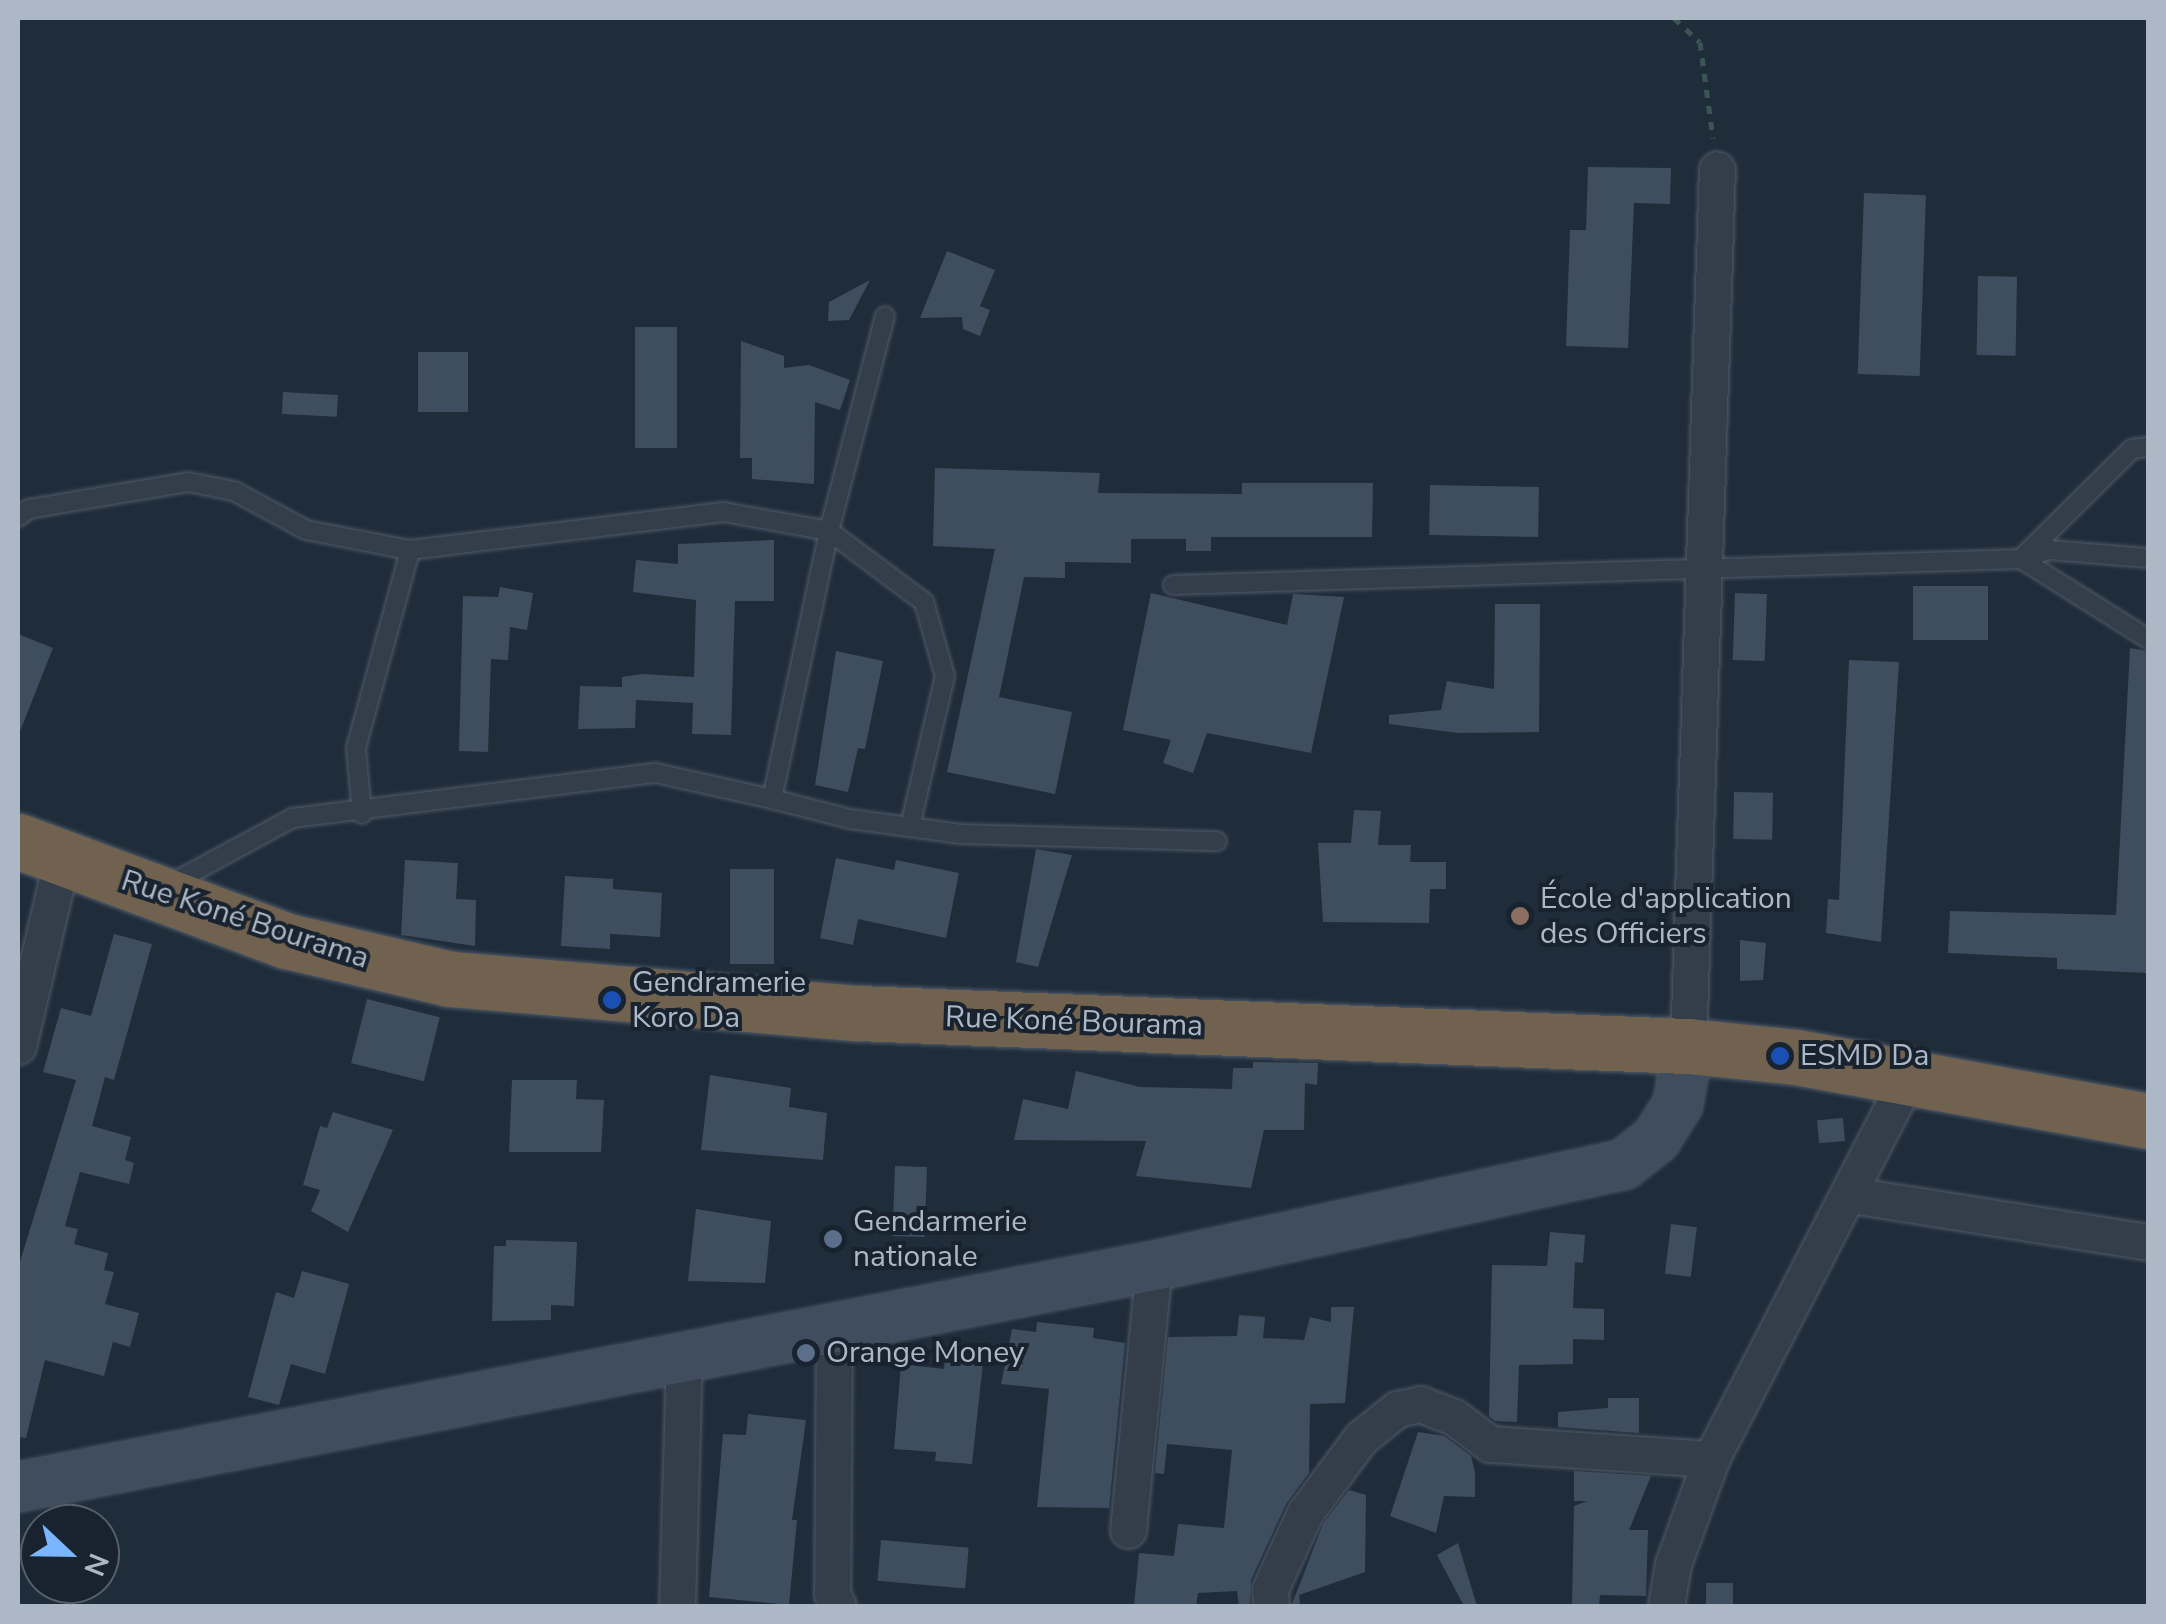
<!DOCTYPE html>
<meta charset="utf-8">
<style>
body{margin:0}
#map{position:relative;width:2166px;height:1624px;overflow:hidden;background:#1f2c3a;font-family:"Nunito Sans",sans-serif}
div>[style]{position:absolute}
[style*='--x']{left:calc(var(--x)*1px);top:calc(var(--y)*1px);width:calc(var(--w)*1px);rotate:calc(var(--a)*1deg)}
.building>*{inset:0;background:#3f4e5f;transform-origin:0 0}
.path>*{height:5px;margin-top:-2.5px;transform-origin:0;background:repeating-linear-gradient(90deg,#3b5555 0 8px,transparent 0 16px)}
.roads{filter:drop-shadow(0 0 2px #505b68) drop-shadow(0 0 2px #505b68)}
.lane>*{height:18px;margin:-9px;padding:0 9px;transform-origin:9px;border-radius:9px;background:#333e4a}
.street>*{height:35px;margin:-17.5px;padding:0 17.5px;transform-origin:17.5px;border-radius:17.5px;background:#333e4a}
.secondary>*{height:48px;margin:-24px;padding:0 24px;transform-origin:24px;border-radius:24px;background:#404d5e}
.highway>*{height:55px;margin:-27.5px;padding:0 27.5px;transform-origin:27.5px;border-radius:27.5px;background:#71624f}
.dots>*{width:28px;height:28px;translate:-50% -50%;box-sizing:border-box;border:5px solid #18232f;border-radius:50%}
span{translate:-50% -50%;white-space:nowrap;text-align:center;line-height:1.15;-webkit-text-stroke:8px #18232f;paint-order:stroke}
.poi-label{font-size:30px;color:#adb8c7}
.left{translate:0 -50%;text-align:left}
.street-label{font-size:30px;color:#adb8c7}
.frame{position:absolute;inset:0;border:20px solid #adb8c7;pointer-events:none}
.north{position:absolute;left:20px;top:1504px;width:100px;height:100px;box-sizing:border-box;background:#18232f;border:2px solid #545f6c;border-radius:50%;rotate:112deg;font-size:28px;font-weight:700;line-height:40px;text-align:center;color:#adb8c7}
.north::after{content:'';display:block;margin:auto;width:35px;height:45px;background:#7ab5ff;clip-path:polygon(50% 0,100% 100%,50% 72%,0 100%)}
</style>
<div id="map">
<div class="building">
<div style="clip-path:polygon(1588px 167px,1671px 168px,1670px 204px,1634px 203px,1628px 348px,1566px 346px,1570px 230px,1586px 230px)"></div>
<div style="left:1864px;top:193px;width:62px;height:181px;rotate:2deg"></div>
<div style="clip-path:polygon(947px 251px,995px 270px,980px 306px,990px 310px,980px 336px,963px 329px,962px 317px,920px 318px)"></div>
<div style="left:1978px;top:276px;width:39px;height:79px;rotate:1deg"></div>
<div style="clip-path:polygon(870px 280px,849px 320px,828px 321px,829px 302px)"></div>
<div style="left:635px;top:327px;width:42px;height:121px"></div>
<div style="clip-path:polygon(741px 341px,784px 356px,784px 368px,809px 365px,850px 380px,840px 410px,815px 402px,814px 484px,752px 479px,752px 458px,740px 458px)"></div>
<div style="left:418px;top:352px;width:50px;height:60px"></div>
<div style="left:283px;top:392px;width:55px;height:22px;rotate:3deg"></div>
<div style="clip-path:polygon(935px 468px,1100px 473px,1098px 493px,1242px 494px,1242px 483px,1373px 483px,1372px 537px,1211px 537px,1211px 551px,1186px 551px,1186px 539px,1131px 539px,1131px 563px,1065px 562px,1065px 578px,1024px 577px,999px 697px,1072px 712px,1055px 794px,947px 772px,995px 549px,933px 546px)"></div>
<div style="left:1430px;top:485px;width:109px;height:50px;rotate:1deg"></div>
<div style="clip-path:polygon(774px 540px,774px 601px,735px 601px,731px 735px,692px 734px,693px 703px,636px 700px,635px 728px,578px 729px,580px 686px,622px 687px,622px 677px,642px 674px,694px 677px,696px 600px,633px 592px,636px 560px,678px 564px,678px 544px)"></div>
<div style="left:1913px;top:586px;width:75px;height:54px"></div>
<div style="clip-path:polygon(500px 587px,533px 593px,527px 630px,510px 627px,508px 660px,491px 659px,488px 752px,459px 751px,463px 596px,498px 597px)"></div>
<div style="clip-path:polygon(1151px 593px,1287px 625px,1293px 594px,1344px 597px,1311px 753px,1207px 733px,1193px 773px,1163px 763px,1171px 740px,1123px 730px)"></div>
<div style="left:1735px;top:593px;width:32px;height:67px;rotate:2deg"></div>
<div style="clip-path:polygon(1495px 604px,1540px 604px,1539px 732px,1458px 733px,1389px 724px,1389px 715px,1441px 710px,1447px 681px,1494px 689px)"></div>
<div style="clip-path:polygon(18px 634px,53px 648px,19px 734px,18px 733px)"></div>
<div style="clip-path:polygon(2130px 648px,2148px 651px,2148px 973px,2057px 969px,2057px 958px,1948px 953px,1950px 911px,2116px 915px)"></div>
<div style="clip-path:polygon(836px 651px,883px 661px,865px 749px,858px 748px,848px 792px,815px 785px)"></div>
<div style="clip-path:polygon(1849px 660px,1899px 662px,1881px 942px,1826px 933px,1828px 899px,1839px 900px)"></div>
<div style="left:1734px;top:792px;width:39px;height:47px;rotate:1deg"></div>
<div style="clip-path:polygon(1354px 810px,1381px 811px,1378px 845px,1411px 845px,1410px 862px,1446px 862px,1446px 889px,1430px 889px,1429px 923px,1323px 922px,1318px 843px,1351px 843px)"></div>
<div style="clip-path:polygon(1036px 849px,1072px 855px,1038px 967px,1016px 962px)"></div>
<div style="clip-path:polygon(836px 858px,894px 870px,896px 860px,959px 873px,946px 938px,858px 919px,853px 945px,820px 938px)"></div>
<div style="clip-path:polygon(405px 860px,458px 863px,456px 899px,476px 900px,475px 946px,401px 935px)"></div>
<div style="left:730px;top:869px;width:44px;height:95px"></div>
<div style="clip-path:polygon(565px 876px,613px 879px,613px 889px,662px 893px,660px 937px,610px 934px,610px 949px,561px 946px)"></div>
<div style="clip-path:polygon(114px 934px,152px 944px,114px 1080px,105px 1077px,92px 1126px,131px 1137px,125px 1160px,134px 1163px,129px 1184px,80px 1172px,65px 1226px,78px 1229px,74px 1244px,108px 1253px,104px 1270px,114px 1272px,105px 1304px,139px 1313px,130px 1347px,113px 1342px,104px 1376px,45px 1360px,26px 1438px,18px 1437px,18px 1268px,76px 1080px,43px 1072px,61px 1008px,91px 1016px)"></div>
<div style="clip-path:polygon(1740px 940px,1766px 943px,1763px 980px,1740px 981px)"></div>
<div style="left:367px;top:999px;width:75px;height:66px;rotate:14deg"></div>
<div style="clip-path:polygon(1253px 1062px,1318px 1063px,1317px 1085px,1305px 1083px,1304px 1130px,1264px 1130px,1251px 1188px,1136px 1176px,1146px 1141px,1014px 1140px,1023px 1099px,1068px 1109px,1076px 1071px,1140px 1087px,1232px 1089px,1233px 1068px,1253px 1068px)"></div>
<div style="clip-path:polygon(710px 1075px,791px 1088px,789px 1107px,827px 1113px,823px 1160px,701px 1150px)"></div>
<div style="clip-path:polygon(512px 1080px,577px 1080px,576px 1099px,604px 1100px,601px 1152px,509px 1152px)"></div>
<div style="clip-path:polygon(333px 1112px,393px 1130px,348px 1232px,311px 1211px,320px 1190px,303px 1185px,320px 1126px,327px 1128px)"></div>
<div style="left:1843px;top:1118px;width:23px;height:26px;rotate:85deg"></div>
<div style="left:895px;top:1166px;width:32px;height:70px;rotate:2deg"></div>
<div style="clip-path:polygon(696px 1209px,771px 1221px,765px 1283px,688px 1281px)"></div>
<div style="left:1671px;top:1224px;width:26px;height:50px;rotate:7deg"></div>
<div style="clip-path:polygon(1550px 1232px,1585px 1235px,1583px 1263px,1575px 1262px,1573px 1308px,1604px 1309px,1604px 1340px,1573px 1339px,1573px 1364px,1519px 1365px,1517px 1422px,1495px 1421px,1489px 1416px,1492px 1265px,1547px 1266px)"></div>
<div style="clip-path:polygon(506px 1240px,577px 1242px,574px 1306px,551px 1305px,551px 1320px,492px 1321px,494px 1246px,506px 1246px)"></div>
<div style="clip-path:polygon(302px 1271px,349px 1284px,325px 1374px,291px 1364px,279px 1405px,248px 1397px,276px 1292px,294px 1298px)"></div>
<div style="clip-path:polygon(1331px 1307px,1354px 1307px,1345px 1403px,1310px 1404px,1309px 1473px,1286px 1504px,1251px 1580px,1250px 1606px,1239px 1606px,1237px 1591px,1198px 1593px,1196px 1606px,1134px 1606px,1139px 1553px,1174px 1556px,1178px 1524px,1224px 1528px,1232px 1450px,1167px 1444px,1164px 1474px,1155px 1473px,1168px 1337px,1237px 1336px,1239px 1315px,1265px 1317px,1263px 1338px,1304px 1340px,1310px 1317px,1331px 1322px)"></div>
<div style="clip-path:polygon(1037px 1322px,1094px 1328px,1093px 1338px,1125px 1343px,1109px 1508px,1037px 1507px,1049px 1389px,1001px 1384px,1012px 1329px,1036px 1332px)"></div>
<div style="clip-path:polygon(945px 1359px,983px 1363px,972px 1464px,935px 1461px,936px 1452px,894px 1449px,901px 1364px,944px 1369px)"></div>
<div style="clip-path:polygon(1608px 1398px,1639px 1398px,1639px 1433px,1558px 1427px,1558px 1412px,1608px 1408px)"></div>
<div style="clip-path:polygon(748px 1414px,806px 1420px,792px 1520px,797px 1520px,789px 1605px,709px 1597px,723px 1434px,746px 1435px)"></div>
<div style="clip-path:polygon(1418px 1432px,1444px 1436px,1471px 1456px,1475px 1472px,1475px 1497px,1444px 1496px,1436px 1533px,1390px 1516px)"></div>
<div style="clip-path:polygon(1574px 1471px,1651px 1476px,1629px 1530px,1648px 1530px,1646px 1596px,1600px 1595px,1599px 1606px,1572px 1606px,1574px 1506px,1587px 1501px,1574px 1501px)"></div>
<div style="clip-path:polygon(1349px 1490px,1366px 1495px,1365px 1572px,1299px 1595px,1300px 1604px,1292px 1604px,1323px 1524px)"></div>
<div style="left:881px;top:1540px;width:88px;height:41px;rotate:5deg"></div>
<div style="clip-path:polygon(1458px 1543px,1477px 1606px,1464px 1606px,1437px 1555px)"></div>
<div style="left:1706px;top:1583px;width:27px;height:23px"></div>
</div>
<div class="path">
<div style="--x:1674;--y:18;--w:35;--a:43"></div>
<div style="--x:1700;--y:42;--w:97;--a:82.3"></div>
</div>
<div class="roads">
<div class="lane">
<div style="--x:2148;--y:447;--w:16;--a:173"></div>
<div style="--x:2132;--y:449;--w:156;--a:135.3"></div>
<div style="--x:2021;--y:559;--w:150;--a:32.2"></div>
<div style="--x:18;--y:517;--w:14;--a:-36"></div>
<div style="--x:29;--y:509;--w:161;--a:-9.6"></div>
<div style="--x:188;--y:482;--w:47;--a:11.1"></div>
<div style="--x:234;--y:491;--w:82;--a:28.4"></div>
<div style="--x:306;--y:530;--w:106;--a:10.9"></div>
<div style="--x:410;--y:550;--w:316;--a:-6.9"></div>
<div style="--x:724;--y:512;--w:107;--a:10.3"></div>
<div style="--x:829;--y:531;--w:119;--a:36.8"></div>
<div style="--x:924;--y:602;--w:77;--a:74.2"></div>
<div style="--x:945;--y:676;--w:155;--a:103.1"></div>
<div style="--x:1173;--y:585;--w:848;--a:-1.76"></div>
<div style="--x:2021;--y:559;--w:29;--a:-18"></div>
<div style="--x:2049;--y:550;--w:99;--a:4.6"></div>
<div style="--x:772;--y:799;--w:81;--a:14.4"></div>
<div style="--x:850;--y:819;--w:112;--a:7.7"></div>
<div style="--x:961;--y:834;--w:256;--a:1.6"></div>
<div style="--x:362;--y:814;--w:66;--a:-95.2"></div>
<div style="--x:356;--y:748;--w:205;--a:-74.7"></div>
<div style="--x:167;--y:886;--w:143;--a:-28.4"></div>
<div style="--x:293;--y:818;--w:366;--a:-7.1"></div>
<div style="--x:656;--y:773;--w:119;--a:12.6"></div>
<div style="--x:772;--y:799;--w:274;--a:-78"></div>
<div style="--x:829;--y:531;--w:222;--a:-75.4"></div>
</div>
<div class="street">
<div style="--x:18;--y:1046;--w:193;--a:-76.8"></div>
<div style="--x:1688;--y:1046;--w:877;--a:-88.11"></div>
<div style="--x:1851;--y:1195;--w:301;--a:9"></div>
<div style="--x:834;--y:1328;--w:266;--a:90.4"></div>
<div style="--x:832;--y:1594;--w:13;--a:63"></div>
<div style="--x:1128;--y:1530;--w:265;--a:-84.4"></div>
<div style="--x:677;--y:1606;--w:248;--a:-88.4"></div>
<div style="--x:1271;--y:1606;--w:17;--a:-93"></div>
<div style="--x:1270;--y:1589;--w:84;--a:-65.3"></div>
<div style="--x:1305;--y:1513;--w:94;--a:-53.3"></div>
<div style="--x:1361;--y:1438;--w:46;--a:-38.9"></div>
<div style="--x:1397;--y:1409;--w:24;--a:-12"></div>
<div style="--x:1420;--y:1404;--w:36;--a:21"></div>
<div style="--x:1454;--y:1417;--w:45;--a:36.9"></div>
<div style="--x:1490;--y:1444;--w:222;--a:3.9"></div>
<div style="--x:1666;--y:1606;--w:43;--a:-80.5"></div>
<div style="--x:1673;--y:1564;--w:112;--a:-70.1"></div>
<div style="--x:1711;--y:1459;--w:430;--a:-62.7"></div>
</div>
<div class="secondary">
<div style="--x:18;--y:1487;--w:1157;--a:-11.01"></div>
<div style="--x:1154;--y:1266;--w:480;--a:-12.2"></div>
<div style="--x:1623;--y:1165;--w:42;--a:-38.2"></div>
<div style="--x:1656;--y:1139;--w:41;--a:-57.8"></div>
<div style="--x:1678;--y:1104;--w:59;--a:-80.2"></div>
</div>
<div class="highway">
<div style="--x:18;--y:841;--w:287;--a:20.4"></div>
<div style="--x:287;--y:941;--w:167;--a:13.1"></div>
<div style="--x:450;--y:979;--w:409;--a:4.8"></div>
<div style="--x:858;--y:1013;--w:831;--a:2.28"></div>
<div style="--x:1688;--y:1046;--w:109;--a:5.8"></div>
<div style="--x:1796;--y:1057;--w:358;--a:10.3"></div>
</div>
</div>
<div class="dots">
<div style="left:1520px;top:916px;background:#8d6e63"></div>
<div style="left:612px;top:1000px;background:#1a4fb4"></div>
<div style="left:1780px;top:1056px;background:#1a4fb4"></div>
<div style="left:833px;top:1239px;background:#5c6f8a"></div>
<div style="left:806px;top:1353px;background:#5c6f8a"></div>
</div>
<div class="poi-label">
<span class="left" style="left:1540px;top:916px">École d'application<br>des Officiers</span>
<span class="left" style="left:632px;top:1000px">Gendramerie<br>Koro Da</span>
<span class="left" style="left:1800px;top:1056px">ESMD Da</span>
<span class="left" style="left:853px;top:1239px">Gendarmerie<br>nationale</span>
<span class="left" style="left:826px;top:1353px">Orange Money</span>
</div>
<div class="street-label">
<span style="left:245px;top:920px;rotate:18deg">Rue Koné Bourama</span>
<span style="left:1074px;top:1022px;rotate:2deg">Rue Koné Bourama</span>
</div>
<div class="frame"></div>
<div class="north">N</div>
</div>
